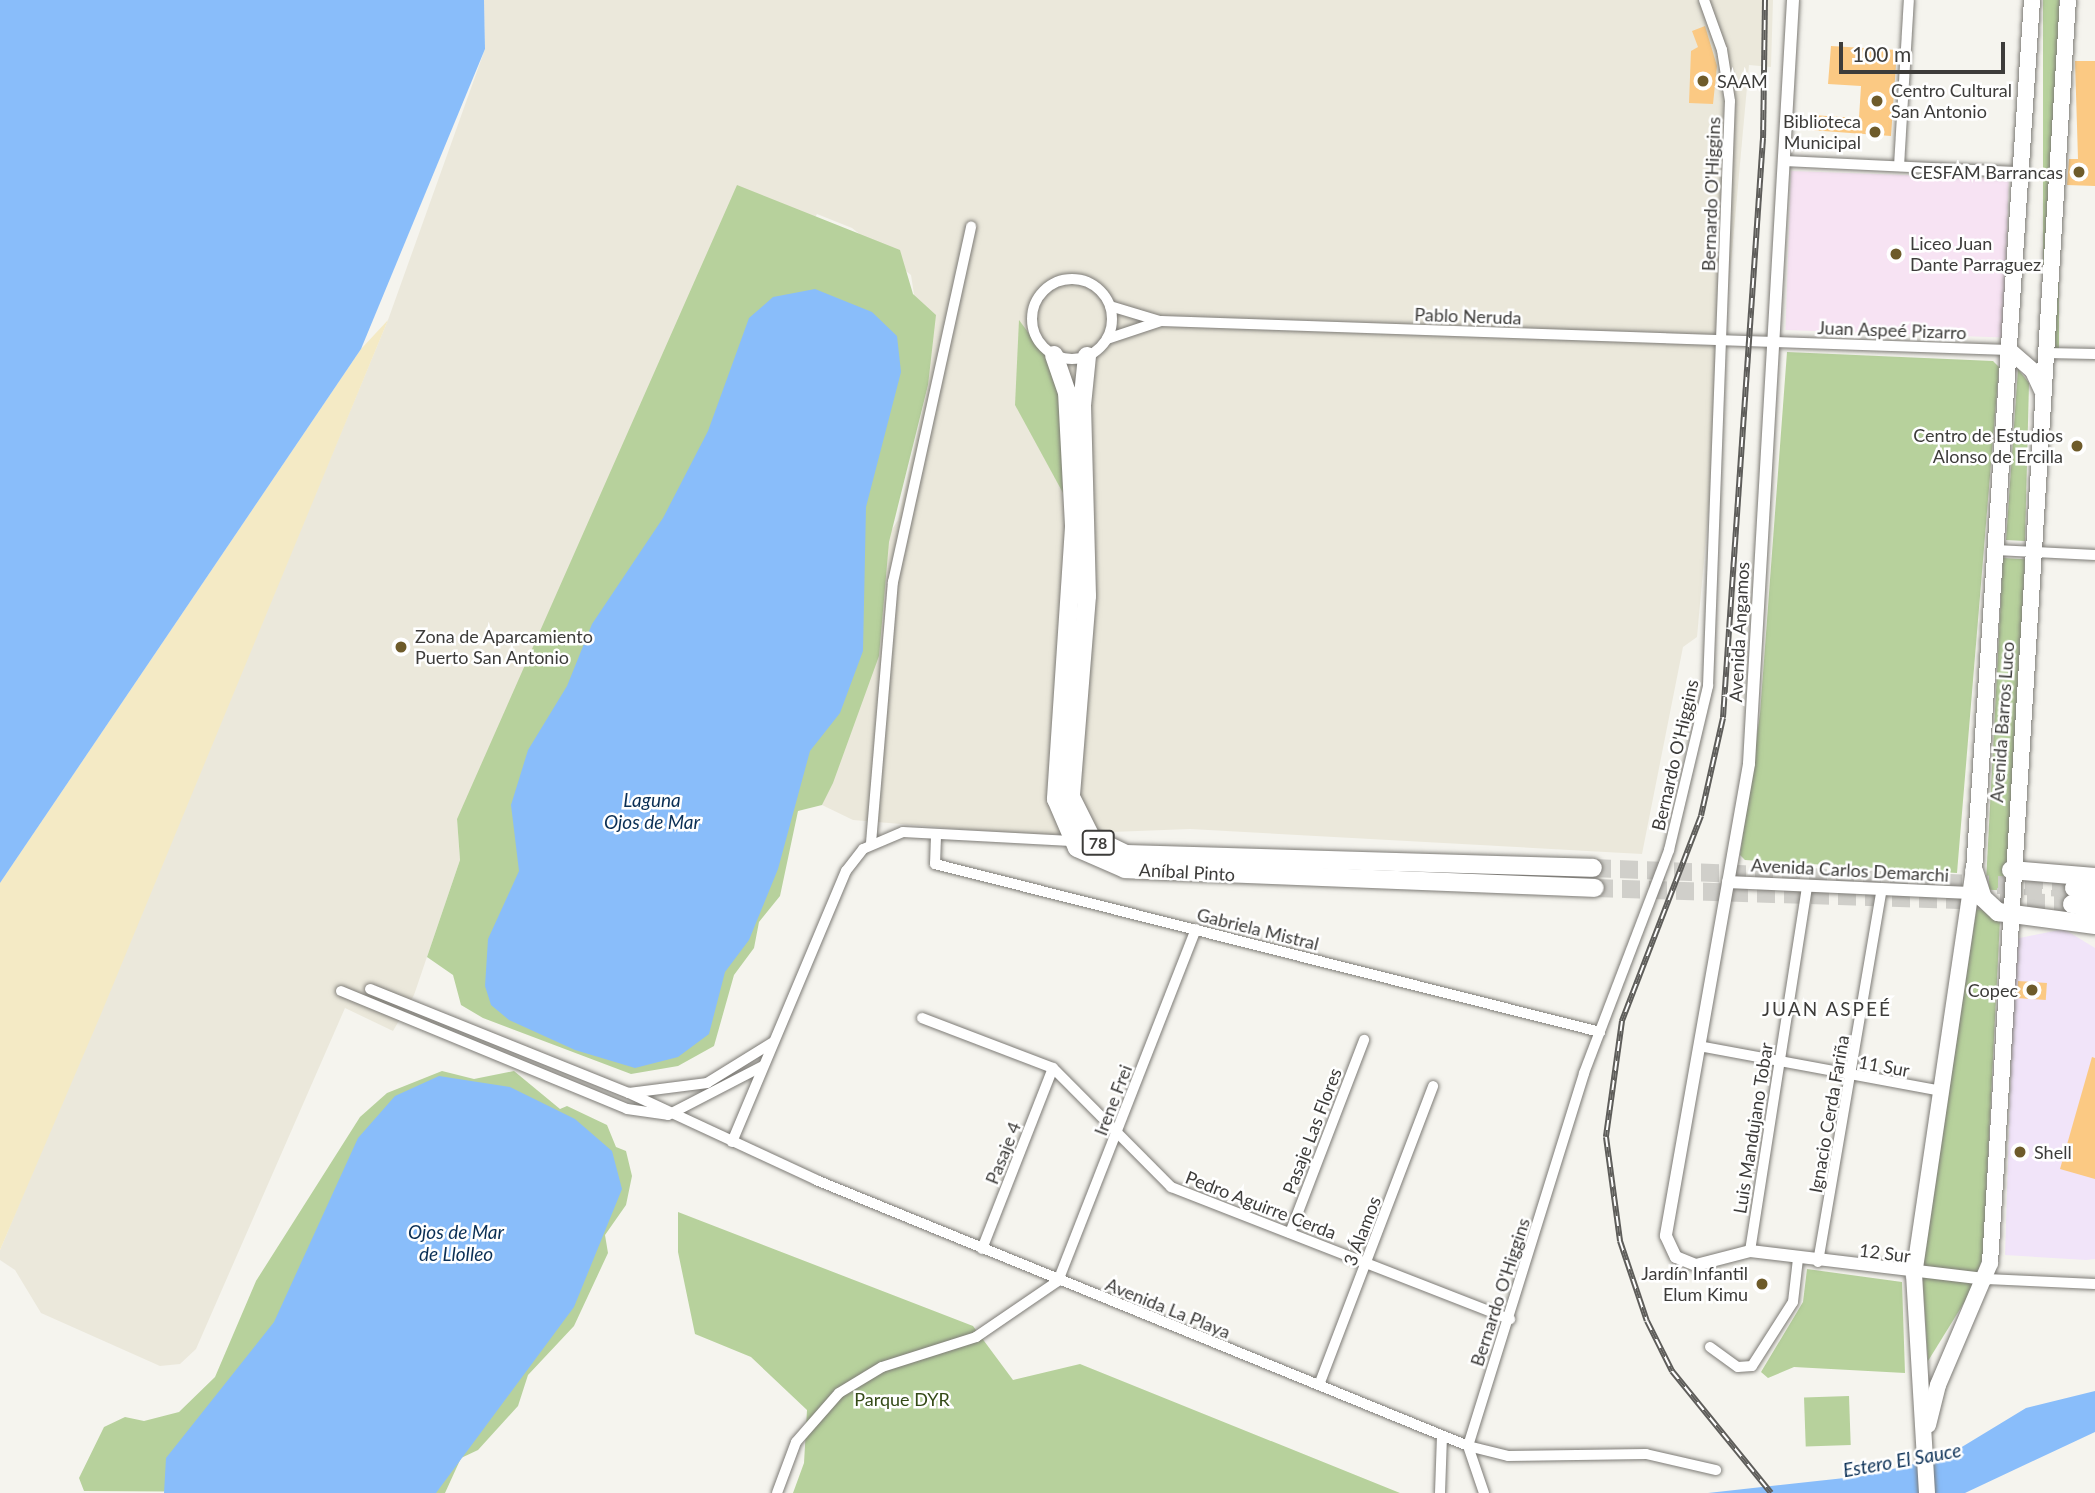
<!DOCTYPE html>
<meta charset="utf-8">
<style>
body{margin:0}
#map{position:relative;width:2095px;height:1493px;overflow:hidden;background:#f5f4ee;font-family:Lato,sans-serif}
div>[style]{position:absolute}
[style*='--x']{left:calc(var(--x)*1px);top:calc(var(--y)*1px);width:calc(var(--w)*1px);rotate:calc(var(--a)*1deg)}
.commercial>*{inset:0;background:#f1e4f9}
.built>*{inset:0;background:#ebe8db}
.education>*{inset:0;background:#f7e3f3;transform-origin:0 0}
.green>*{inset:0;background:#b7d19c;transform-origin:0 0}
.sand>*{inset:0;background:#f4eac5}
.water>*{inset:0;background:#89bdfa}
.building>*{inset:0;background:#fbc983;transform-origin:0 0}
.motorway-tunnel>*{height:18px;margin-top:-9px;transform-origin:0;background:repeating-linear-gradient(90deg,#d0cfca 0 18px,transparent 0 27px)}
.roads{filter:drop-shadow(0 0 2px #7d7b76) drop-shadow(0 0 2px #7d7b76)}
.minor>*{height:10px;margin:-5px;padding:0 5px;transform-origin:5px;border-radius:5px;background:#fff}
.minor>.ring{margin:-5px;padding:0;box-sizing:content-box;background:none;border:10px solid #fff;border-radius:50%}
.tertiary>*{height:12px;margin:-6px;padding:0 6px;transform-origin:6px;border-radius:6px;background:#fff}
.primary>*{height:16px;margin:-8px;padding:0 8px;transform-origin:8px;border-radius:8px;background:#fff}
.motorway>*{height:18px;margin:-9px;padding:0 9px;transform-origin:9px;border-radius:9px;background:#fff}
.rail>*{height:6px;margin-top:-3px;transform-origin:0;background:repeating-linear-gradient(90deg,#fff 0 10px,#5e5d5a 0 20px);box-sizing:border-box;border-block:2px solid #5e5d5a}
.dots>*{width:19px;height:19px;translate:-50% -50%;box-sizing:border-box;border:4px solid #fff;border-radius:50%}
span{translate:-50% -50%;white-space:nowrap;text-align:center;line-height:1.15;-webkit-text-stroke:5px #fff;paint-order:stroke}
.shield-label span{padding:2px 5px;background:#fff;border:2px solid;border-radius:5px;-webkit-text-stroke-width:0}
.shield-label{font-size:16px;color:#3d3c3a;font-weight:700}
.poi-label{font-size:18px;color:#3d3c3a}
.left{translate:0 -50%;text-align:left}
.right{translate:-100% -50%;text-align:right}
.street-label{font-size:18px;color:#3d3c3a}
.park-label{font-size:18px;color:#344a17}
.water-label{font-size:19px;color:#0a2f55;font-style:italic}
.neighbourhood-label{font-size:19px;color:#3d3c3a;letter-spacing:2px}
.scale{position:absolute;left:1839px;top:42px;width:166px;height:32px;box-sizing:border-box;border:4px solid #3d3c3a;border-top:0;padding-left:9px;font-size:21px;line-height:24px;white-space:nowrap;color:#3d3c3a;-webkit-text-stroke:5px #fff;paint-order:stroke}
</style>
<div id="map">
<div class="commercial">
<div style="clip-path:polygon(2064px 929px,2095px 948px,2095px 1259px,2086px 1260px,2005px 1255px,2015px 939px)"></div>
</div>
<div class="built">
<div style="clip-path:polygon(484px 0,1773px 0,1771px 67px,1749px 65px,1697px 637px,1683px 647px,1642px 854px,1190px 829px,1033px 835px,853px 820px,822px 805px,871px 676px,869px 566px,898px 520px,928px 385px,911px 275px,852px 228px,817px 214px,474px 785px,457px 819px,460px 860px,414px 995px,393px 1031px,345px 1008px,196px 1349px,180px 1364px,160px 1366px,41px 1313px,15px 1270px,0 1260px,0 1250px,388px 320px,485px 49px)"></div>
</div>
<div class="education">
<div style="left:1791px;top:171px;width:218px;height:159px;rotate:2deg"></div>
</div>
<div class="green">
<div style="left:2043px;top:0;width:16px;height:357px"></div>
<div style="clip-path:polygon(737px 185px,900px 250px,913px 294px,936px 315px,928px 385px,889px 542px,879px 656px,833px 783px,822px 805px,798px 811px,780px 896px,759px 922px,754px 948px,734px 975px,714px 1046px,678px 1066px,631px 1074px,483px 1018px,461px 1005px,453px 975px,427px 957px,460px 860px,457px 819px)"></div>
<div style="clip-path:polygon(1019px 320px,1047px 358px,1060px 391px,1063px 493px,1015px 405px)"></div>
<div style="clip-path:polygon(1787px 352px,1993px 361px,1999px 367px,1957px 873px,1745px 860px,1740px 855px,1760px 714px)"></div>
<div style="clip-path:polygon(2018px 369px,2029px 383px,2025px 541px,2006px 540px)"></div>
<div style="left:2003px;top:558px;width:22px;height:332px;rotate:3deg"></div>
<div style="clip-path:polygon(1977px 905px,2000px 920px,1983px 1255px,1975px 1285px,1928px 1361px,1922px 1269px)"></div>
<div style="clip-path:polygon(442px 1071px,474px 1079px,514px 1071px,560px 1109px,567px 1106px,607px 1125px,616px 1147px,626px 1151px,632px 1176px,626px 1205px,605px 1235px,608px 1253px,574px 1326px,528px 1375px,518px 1406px,478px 1450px,461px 1458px,445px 1493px,84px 1491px,79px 1478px,104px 1427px,125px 1417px,144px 1421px,179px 1412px,215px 1377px,256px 1281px,360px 1117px,387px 1093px)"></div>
<div style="clip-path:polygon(678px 1212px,973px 1326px,1013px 1380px,1080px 1364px,1400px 1493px,793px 1493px,804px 1463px,807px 1410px,751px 1357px,695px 1334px,678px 1252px)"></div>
<div style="clip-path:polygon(1807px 1269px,1902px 1282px,1905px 1373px,1794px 1367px,1768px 1378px,1761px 1372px,1803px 1302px)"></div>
<div style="left:1849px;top:1396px;width:49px;height:45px;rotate:88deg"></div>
</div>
<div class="sand">
<div style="clip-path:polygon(388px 320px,101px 1014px,0 1250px,0 883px,361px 349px)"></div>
</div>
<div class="water">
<div style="clip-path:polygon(0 0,484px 0,485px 49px,361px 349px,0 883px)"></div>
<div style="clip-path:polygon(815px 289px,872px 312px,897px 336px,901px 372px,866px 507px,863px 651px,840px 713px,810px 751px,778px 869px,749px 940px,725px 972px,709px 1034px,678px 1057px,635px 1068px,575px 1050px,509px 1020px,491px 1005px,485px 986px,488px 939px,519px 871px,511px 805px,528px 750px,567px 686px,592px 624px,663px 518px,708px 431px,749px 318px,773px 297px)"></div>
<div style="clip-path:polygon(439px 1076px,510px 1087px,575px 1119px,612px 1151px,622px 1189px,574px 1307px,436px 1493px,164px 1493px,166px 1458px,274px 1322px,358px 1138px,395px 1096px)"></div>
<div style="clip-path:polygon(2095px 1391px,2095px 1432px,1965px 1493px,1708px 1493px,1863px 1476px,1947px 1456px,2026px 1408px)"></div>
</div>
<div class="building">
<div style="clip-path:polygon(1705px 26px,1717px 66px,1713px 104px,1689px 103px,1691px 51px,1698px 47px,1692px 31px)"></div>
<div style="clip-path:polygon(1831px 46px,1897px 50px,1891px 136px,1810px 130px,1811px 115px,1859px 118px,1861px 86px,1828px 84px)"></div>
<div style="clip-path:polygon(2075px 61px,2095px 61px,2095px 186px,2067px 185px,2069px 159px,2078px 159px)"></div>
<div style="left:2018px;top:981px;width:29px;height:17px;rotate:4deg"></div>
<div style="clip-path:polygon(2092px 1057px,2095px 1058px,2095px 1179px,2060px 1169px)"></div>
</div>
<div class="motorway-tunnel">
<div style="--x:1593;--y:868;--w:481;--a:2.4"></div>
<div style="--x:1595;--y:888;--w:477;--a:1.9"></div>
</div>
<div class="roads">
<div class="minor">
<div style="--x:1784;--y:161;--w:237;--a:2.7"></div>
<div style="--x:1899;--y:166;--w:166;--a:-86.6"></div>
<div class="ring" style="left:1032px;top:279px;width:70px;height:70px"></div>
<div style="--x:1110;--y:306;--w:52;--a:16.7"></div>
<div style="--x:1107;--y:339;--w:57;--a:-18.4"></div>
<div style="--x:1161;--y:321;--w:848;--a:1.96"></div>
<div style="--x:2046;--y:353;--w:49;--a:1.2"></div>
<div style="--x:1996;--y:550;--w:99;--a:2.9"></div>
<div style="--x:936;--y:836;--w:28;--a:92"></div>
<div style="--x:935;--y:864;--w:686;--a:14.18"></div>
<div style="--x:871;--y:843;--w:262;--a:-85.2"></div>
<div style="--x:893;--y:582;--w:364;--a:-77.6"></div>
<div style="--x:370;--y:989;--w:279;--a:21.9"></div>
<div style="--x:629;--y:1093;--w:79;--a:-7.3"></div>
<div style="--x:707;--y:1083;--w:78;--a:-31.8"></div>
<div style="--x:341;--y:991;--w:309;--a:22.4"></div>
<div style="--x:627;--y:1109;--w:41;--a:8.3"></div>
<div style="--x:668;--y:1115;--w:107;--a:-27.3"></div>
<div style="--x:922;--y:1018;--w:140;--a:20.9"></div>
<div style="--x:1053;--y:1068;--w:168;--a:45.2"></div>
<div style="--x:1171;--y:1187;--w:364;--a:21.3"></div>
<div style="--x:1699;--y:1046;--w:246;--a:10.5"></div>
<div style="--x:629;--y:1093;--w:206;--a:24.9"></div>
<div style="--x:816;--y:1180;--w:704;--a:22.19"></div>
<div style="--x:1468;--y:1446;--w:41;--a:14"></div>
<div style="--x:1508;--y:1456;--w:138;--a:-0.8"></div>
<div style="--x:1646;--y:1454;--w:72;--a:12.9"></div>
<div style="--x:732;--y:1142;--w:294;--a:-67.2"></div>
<div style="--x:846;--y:871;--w:28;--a:-52"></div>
<div style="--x:863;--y:849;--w:43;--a:-23"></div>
<div style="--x:903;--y:832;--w:168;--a:3.1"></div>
<div style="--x:1290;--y:1233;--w:207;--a:-69"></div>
<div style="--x:982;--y:1249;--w:194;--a:-68.6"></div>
<div style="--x:1750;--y:1251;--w:369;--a:-81.1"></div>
<div style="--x:1818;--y:1262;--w:378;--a:-80.3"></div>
<div style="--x:1986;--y:1279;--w:109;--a:2.6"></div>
<div style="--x:1710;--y:1347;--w:34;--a:36"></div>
<div style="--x:1738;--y:1367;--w:14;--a:-4"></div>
<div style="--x:1752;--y:1366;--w:76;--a:-57.4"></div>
<div style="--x:1793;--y:1302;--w:43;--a:-83.4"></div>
<div style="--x:1319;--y:1385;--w:320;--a:-69.1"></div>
<div style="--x:1468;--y:1446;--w:391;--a:-72.7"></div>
<div style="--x:1584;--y:1073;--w:239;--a:-69.1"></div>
<div style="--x:1669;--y:850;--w:169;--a:-76.6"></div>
<div style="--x:1708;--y:686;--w:585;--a:-87.85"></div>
<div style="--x:1730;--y:101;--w:52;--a:-98.9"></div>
<div style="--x:1722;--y:50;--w:53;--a:-109.8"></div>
<div style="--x:1468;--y:1446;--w:50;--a:71.2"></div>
<div style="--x:777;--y:1493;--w:54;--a:-69.6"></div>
<div style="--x:796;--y:1442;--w:65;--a:-48.7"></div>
<div style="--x:839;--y:1393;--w:50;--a:-31.2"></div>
<div style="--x:882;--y:1367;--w:99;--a:-17.7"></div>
<div style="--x:976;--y:1337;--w:99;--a:-34.3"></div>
<div style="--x:1058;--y:1281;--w:378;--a:-68.6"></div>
<div style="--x:1440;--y:1493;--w:57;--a:-88"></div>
</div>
<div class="tertiary">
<div style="--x:1793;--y:0;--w:765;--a:93.3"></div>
<div style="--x:1749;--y:764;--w:479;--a:100"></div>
<div style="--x:1666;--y:1236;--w:23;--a:65"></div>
<div style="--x:1676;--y:1257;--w:22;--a:22"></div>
<div style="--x:1696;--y:1265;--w:56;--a:-14.5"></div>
<div style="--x:1750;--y:1251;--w:238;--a:6.8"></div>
<div style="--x:1728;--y:882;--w:242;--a:2.6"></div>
</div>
<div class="primary">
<div style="--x:2009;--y:350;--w:32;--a:41"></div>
<div style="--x:2033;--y:371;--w:23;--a:65"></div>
<div style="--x:1928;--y:1425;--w:41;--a:-76"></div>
<div style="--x:1938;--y:1385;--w:133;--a:-66.9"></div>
<div style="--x:1990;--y:1263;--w:1265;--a:-86.47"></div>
<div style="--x:1927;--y:1493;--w:218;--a:-93.4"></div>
<div style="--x:1914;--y:1275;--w:408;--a:-81.6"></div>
<div style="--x:1974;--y:871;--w:873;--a:-86.19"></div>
</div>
<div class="motorway">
<div style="--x:1054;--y:355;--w:39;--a:71"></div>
<div style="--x:1067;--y:392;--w:135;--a:87"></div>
<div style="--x:1074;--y:527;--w:273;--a:93.8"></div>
<div style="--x:1056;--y:799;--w:53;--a:66.8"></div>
<div style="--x:1077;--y:848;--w:52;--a:23.6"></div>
<div style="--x:1125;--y:869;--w:470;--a:2.3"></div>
<div style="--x:1087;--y:356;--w:49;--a:95.8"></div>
<div style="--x:1082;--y:405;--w:191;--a:88.5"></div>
<div style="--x:1087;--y:596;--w:202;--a:94.6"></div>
<div style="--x:1071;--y:797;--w:45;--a:63.4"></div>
<div style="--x:1091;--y:837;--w:39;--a:26"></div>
<div style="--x:1126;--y:854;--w:467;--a:1.7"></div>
<div style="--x:2011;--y:870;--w:84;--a:4.8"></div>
<div style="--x:1974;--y:871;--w:28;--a:72"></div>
<div style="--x:1983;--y:898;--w:21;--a:43"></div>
<div style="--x:1998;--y:912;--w:98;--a:7.6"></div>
<div style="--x:2074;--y:888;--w:21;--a:11"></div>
<div style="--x:2072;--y:904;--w:24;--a:12"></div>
</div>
</div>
<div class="rail">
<div style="--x:1765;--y:0;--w:138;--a:90.8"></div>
<div style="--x:1763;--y:138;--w:581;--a:93.95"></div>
<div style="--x:1723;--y:718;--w:100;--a:102.7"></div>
<div style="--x:1701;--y:816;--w:220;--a:111.1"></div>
<div style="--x:1622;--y:1021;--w:117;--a:97.9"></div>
<div style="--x:1606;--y:1137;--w:105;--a:82.3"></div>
<div style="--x:1620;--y:1241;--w:84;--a:71.4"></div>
<div style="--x:1647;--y:1321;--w:56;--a:63.4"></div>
<div style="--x:1672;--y:1371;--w:157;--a:50.9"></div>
</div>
<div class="dots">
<div style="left:1703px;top:81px;background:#6e5b2a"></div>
<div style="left:1877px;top:101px;background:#6e5b2a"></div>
<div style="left:1875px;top:132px;background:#6e5b2a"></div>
<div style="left:2079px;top:172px;background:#6e5b2a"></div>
<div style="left:1896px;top:254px;background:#6e5b2a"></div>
<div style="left:2077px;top:446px;background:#6e5b2a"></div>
<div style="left:401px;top:647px;background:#6e5b2a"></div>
<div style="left:2032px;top:990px;background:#6e5b2a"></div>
<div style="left:2020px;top:1152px;background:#6e5b2a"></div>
<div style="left:1762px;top:1284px;background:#6e5b2a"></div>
</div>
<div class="shield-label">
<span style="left:1098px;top:843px">78</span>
</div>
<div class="poi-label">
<span class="left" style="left:1717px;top:81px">SAAM</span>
<span class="left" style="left:1891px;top:101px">Centro Cultural<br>San Antonio</span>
<span class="right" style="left:1861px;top:132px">Biblioteca<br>Municipal</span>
<span class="right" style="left:2063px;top:172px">CESFAM Barrancas</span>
<span class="left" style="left:1910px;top:254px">Liceo Juan<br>Dante Parraguez</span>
<span class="right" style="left:2063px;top:446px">Centro de Estudios<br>Alonso de Ercilla</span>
<span class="left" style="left:415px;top:647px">Zona de Aparcamiento<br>Puerto San Antonio</span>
<span class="right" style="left:2018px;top:990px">Copec</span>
<span class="left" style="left:2034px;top:1152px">Shell</span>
<span class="right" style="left:1748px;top:1284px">Jardín Infantil<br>Elum Kimu</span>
</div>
<div class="street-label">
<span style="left:1711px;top:194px;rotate:-88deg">Bernardo O'Higgins</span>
<span style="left:1468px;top:316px;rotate:2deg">Pablo Neruda</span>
<span style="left:1892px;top:330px;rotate:2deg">Juan Aspeé Pizarro</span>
<span style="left:1739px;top:632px;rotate:-87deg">Avenida Angamos</span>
<span style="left:2002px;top:722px;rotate:-86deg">Avenida Barros Luco</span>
<span style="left:1675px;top:755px;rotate:-77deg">Bernardo O'Higgins</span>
<span style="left:1850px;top:870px;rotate:3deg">Avenida Carlos Demarchi</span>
<span style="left:1187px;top:872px;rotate:3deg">Aníbal Pinto</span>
<span style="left:1258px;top:929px;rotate:14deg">Gabriela Mistral</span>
<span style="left:1884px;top:1066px;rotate:10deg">11 Sur</span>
<span style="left:1113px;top:1100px;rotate:-69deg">Irene Frei</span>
<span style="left:1829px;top:1114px;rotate:-80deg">Ignacio Cerda Fariña</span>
<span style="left:1753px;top:1128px;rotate:-81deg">Luis Mandujano Tobar</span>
<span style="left:1312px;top:1131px;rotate:-69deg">Pasaje Las Flores</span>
<span style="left:1003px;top:1153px;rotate:-68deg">Pasaje 4</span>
<span style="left:1261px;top:1205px;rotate:21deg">Pedro Aguirre Cerda</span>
<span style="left:1362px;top:1231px;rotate:-69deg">3 Álamos</span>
<span style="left:1885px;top:1253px;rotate:7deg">12 Sur</span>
<span style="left:1500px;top:1292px;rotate:-72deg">Bernardo O'Higgins</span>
<span style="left:1168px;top:1308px;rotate:22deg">Avenida La Playa</span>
</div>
<div class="park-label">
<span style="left:902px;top:1399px">Parque DYR</span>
</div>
<div class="water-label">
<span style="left:652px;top:811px">Laguna<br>Ojos de Mar</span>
<span style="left:456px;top:1243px">Ojos de Mar<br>de Llolleo</span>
<span style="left:1902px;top:1460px;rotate:-10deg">Estero El Sauce</span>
</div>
<div class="neighbourhood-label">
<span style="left:1827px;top:1009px">JUAN ASPEÉ</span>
</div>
<div class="scale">100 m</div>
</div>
